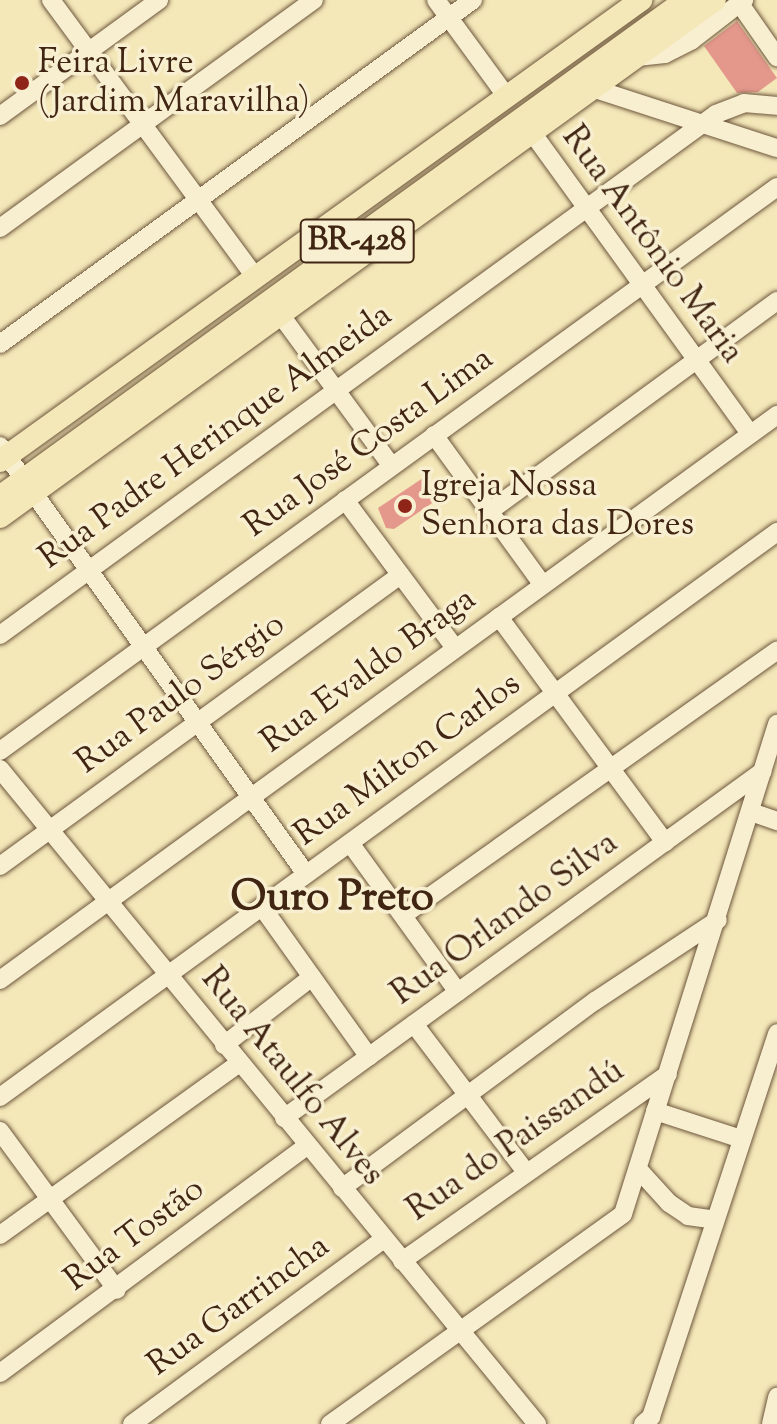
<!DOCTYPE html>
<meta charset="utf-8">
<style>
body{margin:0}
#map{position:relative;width:777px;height:1424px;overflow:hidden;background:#f4e7b8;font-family:"Sorts Mill Goudy",serif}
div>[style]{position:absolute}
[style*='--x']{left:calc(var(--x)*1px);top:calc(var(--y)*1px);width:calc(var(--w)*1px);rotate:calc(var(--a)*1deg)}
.building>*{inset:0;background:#e4988c}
.roads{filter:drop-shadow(0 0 2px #6d563c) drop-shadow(0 0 2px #6d563c)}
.minor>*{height:18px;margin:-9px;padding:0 9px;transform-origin:9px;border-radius:9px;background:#f8efd1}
.major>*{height:22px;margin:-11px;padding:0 11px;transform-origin:11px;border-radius:11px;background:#f4e7b8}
.highway>*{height:26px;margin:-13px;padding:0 13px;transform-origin:13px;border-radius:13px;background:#f4e7b8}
.dots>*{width:22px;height:22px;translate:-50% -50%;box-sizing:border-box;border:4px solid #f8efd1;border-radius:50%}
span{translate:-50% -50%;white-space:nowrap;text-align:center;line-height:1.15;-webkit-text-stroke:7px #f8efd1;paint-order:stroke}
.shield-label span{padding:2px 6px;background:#f8efd1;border:2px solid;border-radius:6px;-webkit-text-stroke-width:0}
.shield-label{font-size:32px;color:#402513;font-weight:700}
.poi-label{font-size:34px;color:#402513}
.left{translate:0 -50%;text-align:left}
.street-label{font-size:34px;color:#402513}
.district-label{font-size:42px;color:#402513;font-weight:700}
</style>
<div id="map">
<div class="building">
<div style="clip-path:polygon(737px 21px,777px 78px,758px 92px,737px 93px,704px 46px)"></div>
<div style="clip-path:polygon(423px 478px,438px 499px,394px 529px,386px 528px,378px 508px)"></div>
</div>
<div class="roads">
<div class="minor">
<div style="--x:51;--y:0;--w:344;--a:53.6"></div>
<div style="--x:436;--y:0;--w:120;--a:53.8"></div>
<div style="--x:740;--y:4;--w:65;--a:55.1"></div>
<div style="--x:637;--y:57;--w:28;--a:-6"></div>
<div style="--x:665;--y:54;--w:30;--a:-27"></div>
<div style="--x:692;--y:40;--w:66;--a:-37.6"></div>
<div style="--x:592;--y:88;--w:194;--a:18"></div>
<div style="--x:0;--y:116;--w:197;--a:-36.1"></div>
<div style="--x:531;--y:131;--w:374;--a:54.1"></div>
<div style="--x:0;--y:228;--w:388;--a:-36"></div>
<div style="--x:280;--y:314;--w:187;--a:53.7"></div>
<div style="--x:0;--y:344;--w:585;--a:-36.03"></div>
<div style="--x:434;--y:435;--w:185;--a:54"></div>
<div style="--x:0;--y:446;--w:526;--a:54.44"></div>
<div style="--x:345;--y:500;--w:184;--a:53.4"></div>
<div style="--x:490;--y:511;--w:356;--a:-36.2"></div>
<div style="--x:499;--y:617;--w:280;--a:53.6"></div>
<div style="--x:0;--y:635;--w:885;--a:-36.04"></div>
<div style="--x:716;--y:114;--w:30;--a:-21"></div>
<div style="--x:744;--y:103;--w:33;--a:5"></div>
<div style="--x:0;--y:751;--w:960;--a:-35.97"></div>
<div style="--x:0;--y:769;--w:847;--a:50.65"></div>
<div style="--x:751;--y:812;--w:28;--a:19"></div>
<div style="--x:350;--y:843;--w:184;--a:54.1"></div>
<div style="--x:0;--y:866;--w:495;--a:-36"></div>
<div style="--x:262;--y:907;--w:184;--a:54.5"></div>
<div style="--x:405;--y:914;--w:456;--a:-35.3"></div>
<div style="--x:0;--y:980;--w:961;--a:-36.02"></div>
<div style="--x:414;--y:1024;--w:186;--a:52.9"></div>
<div style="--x:224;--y:1045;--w:111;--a:-37.7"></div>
<div style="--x:0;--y:1097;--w:961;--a:-36.02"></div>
<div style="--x:655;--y:1111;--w:90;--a:18"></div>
<div style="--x:284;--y:1118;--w:591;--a:-35.92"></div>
<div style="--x:0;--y:1131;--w:197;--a:53.7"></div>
<div style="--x:638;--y:1169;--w:46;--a:47.6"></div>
<div style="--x:669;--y:1203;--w:23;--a:34"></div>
<div style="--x:688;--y:1216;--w:27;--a:8"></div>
<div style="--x:342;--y:1188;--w:315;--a:-36.5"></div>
<div style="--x:595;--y:1001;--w:147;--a:-33.4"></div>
<div style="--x:0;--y:1235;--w:294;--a:-35.7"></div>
<div style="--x:402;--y:1261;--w:325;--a:-35.1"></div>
<div style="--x:0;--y:1373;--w:382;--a:-36.5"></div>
<div style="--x:132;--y:1424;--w:313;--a:-36.3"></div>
<div style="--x:330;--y:1424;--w:360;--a:-35.6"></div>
<div style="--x:623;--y:1214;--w:514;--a:-72.55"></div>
<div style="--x:643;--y:1424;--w:11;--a:-41"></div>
<div style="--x:651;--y:1417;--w:404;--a:-71.8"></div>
<div style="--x:771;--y:1424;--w:28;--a:-77"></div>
</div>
<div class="major">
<div style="--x:0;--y:461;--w:790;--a:-35.72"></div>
<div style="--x:0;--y:517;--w:882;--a:-35.87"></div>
</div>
<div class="highway">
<div style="--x:0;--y:499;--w:851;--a:-35.91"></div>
</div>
</div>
<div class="dots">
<div style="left:22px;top:83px;background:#8f2418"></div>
<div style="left:405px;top:506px;background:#8f2418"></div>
</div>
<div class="shield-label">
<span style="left:357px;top:241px">BR-428</span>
</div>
<div class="poi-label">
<span class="left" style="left:38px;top:83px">Feira Livre<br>(Jardim Maravilha)</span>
<span class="left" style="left:421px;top:506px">Igreja Nossa<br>Senhora das Dores</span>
</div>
<div class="street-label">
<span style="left:652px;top:245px;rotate:54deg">Rua Antônio Maria</span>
<span style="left:216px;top:437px;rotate:-36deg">Rua Padre Herinque Almeida</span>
<span style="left:369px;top:443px;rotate:-36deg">Rua José Costa Lima</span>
<span style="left:369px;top:671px;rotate:-36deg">Rua Evaldo Braga</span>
<span style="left:181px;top:694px;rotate:-36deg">Rua Paulo Sérgio</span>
<span style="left:408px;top:760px;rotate:-36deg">Rua Milton Carlos</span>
<span style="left:505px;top:919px;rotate:-36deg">Rua Orlando Silva</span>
<span style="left:292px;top:1077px;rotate:51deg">Rua Ataulfo Alves</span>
<span style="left:516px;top:1141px;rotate:-35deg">Rua do Paissandú</span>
<span style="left:135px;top:1235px;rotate:-37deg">Rua Tostão</span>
<span style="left:239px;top:1306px;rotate:-36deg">Rua Garrincha</span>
</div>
<div class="district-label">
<span style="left:332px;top:899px">Ouro Preto</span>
</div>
</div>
